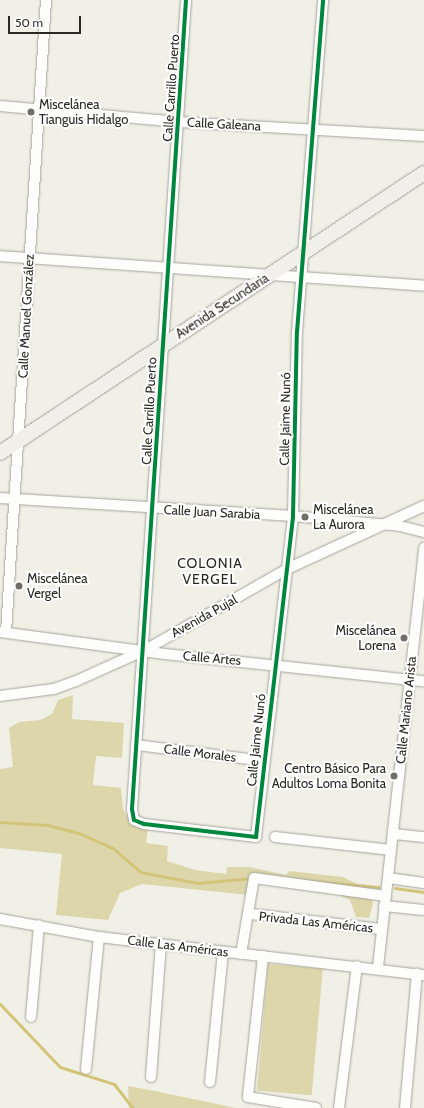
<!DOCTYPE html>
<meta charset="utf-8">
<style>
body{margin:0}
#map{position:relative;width:424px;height:1108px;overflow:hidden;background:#f1f0e6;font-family:Cabin,sans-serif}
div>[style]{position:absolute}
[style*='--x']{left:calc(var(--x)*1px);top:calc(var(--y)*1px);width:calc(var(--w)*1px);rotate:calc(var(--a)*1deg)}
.green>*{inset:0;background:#ddd6aa;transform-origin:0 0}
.stream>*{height:3px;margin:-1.5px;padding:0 1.5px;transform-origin:1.5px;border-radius:1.5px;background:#d2c579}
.roads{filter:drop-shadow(0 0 1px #a5a49c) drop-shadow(0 0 1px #a5a49c)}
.street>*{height:10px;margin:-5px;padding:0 5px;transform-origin:5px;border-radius:5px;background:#fdfdfb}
.secondary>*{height:14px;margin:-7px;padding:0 7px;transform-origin:7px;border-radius:7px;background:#f0efe9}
.cycleway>*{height:4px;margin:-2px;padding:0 2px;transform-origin:2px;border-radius:2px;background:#00873e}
.dots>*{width:11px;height:11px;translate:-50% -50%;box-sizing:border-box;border:2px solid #fff;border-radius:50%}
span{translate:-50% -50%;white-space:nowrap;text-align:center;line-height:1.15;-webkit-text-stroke:4px #fff;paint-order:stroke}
.street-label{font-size:13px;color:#2a2923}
.poi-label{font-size:13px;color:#2a2923}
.left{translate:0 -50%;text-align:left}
.right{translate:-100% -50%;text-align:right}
.neighbourhood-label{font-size:14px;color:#2a2923;letter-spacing:1px}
.scale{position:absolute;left:8px;top:16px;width:73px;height:18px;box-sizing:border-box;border:2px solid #2a2923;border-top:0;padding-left:5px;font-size:12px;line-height:14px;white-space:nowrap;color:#2a2923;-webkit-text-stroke:3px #fff;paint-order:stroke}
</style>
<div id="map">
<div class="green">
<div style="clip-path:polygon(73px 695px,72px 719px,124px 723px,122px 758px,96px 756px,93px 785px,121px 788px,123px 809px,129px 820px,148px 827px,146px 843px,168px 846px,167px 861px,195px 870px,226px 874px,227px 867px,249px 867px,286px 875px,289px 871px,343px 877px,370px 890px,373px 904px,369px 918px,356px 917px,350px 900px,318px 886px,256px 883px,248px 895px,142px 884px,120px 893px,108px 920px,56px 915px,62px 854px,0 848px,0 769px,13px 767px,9px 728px,19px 722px,40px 720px,52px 714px,58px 700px)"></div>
<div style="left:268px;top:964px;width:55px;height:127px;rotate:5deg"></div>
<div style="clip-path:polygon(128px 1086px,155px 1091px,236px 1108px,129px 1108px)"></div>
</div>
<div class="stream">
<div style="--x:0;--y:822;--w:48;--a:3.6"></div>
<div style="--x:48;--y:825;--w:34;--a:15"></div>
<div style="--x:81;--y:834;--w:36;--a:24"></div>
<div style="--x:114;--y:849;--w:35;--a:41"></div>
<div style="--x:140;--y:872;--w:59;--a:10.7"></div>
<div style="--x:198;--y:883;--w:54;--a:-5.3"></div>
<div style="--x:311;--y:881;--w:68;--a:5"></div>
<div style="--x:395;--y:888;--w:29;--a:8"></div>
<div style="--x:0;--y:1004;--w:87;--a:46.4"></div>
<div style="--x:60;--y:1067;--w:57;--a:17.5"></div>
<div style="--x:114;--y:1084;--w:31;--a:52"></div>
</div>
<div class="roads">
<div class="street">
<div style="--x:186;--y:0;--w:811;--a:93.82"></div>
<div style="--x:132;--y:809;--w:11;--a:80"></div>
<div style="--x:134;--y:820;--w:11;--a:22"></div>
<div style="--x:144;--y:824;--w:113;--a:6.6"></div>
<div style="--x:256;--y:837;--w:323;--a:-83.4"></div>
<div style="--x:293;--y:516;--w:184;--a:-88.8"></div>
<div style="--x:297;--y:332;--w:333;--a:-85.5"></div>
<div style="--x:0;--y:106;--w:180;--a:5.1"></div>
<div style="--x:179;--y:122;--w:245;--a:3.3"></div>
<div style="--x:0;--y:256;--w:425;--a:4"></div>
<div style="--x:0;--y:498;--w:294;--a:3.5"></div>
<div style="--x:293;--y:516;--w:107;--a:5.3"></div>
<div style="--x:400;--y:526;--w:25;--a:14"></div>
<div style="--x:0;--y:632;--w:166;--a:7.6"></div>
<div style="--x:165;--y:654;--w:260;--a:6"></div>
<div style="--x:6;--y:632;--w:633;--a:-86.38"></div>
<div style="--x:0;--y:696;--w:54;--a:-7.4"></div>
<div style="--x:54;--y:689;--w:23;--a:-20"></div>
<div style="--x:76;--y:681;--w:76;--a:-24.2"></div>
<div style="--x:145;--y:650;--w:166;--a:-29.7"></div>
<div style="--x:289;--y:568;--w:149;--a:-24.7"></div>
<div style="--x:136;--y:745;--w:129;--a:7.1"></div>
<div style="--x:394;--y:834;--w:30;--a:6"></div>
<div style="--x:275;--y:837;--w:117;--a:6.4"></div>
<div style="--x:388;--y:878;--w:36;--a:8"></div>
<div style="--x:384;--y:906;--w:40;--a:5.7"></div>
<div style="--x:251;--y:914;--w:131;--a:6.6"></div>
<div style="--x:0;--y:919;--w:101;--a:10.3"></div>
<div style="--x:99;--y:937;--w:327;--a:6.7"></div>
<div style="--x:241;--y:954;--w:77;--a:-80.3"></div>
<div style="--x:254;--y:878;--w:133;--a:7.8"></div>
<div style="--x:263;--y:956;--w:142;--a:96.1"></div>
<div style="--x:248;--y:1097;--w:69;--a:9.2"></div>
<div style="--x:378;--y:967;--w:422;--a:-83.7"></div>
<div style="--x:31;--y:1017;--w:92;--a:-85"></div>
<div style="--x:86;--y:1069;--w:133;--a:-84.4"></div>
<div style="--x:151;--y:1077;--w:133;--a:-85.7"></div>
<div style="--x:210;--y:1082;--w:131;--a:-84.3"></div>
<div style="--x:339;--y:1108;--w:143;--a:-82.8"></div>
<div style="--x:405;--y:1108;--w:135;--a:-84.9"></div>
</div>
<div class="secondary">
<div style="--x:0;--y:453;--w:508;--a:-33.44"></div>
</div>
</div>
<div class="cycleway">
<div style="--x:186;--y:0;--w:811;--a:93.82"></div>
<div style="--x:132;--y:809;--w:11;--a:80"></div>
<div style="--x:134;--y:820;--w:11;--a:22"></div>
<div style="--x:144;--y:824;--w:113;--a:6.6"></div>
<div style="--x:256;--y:837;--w:323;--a:-83.4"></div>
<div style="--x:293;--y:516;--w:184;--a:-88.8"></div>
<div style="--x:297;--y:332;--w:333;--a:-85.5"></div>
</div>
<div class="dots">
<div style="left:31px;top:112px;background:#706f67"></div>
<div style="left:305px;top:517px;background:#706f67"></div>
<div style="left:19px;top:586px;background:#706f67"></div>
<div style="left:404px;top:638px;background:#706f67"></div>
<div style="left:394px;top:776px;background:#706f67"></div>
</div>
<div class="street-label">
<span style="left:171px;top:88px;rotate:-86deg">Calle Carrillo Puerto</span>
<span style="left:224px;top:124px;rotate:3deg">Calle Galeana</span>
<span style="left:222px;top:306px;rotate:-33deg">Avenida Secundaria</span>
<span style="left:26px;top:316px;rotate:-87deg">Calle Manuel González</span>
<span style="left:149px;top:411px;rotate:-87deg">Calle Carrillo Puerto</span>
<span style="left:285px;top:419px;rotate:-89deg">Calle Jaime Nunó</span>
<span style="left:212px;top:512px;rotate:3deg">Calle Juan Sarabia</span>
<span style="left:204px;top:616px;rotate:-29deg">Avenida Pujal</span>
<span style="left:212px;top:658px;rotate:5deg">Calle Artes</span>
<span style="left:406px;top:710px;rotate:-84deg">Calle Mariano Arista</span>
<span style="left:256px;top:740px;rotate:-84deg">Calle Jaime Nunó</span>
<span style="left:200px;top:753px;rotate:7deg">Calle Morales</span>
<span style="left:316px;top:922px;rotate:6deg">Privada Las Américas</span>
<span style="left:178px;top:946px;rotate:7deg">Calle Las Américas</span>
</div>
<div class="poi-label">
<span class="left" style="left:39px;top:112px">Miscelánea<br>Tianguis Hidalgo</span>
<span class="left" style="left:313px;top:517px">Miscelánea<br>La Aurora</span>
<span class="left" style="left:27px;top:586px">Miscelánea<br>Vergel</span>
<span class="right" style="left:396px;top:638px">Miscelánea<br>Lorena</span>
<span class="right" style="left:386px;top:776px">Centro Básico Para<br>Adultos Loma Bonita</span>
</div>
<div class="neighbourhood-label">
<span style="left:210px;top:571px">COLONIA<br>VERGEL</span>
</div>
<div class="scale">50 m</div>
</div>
